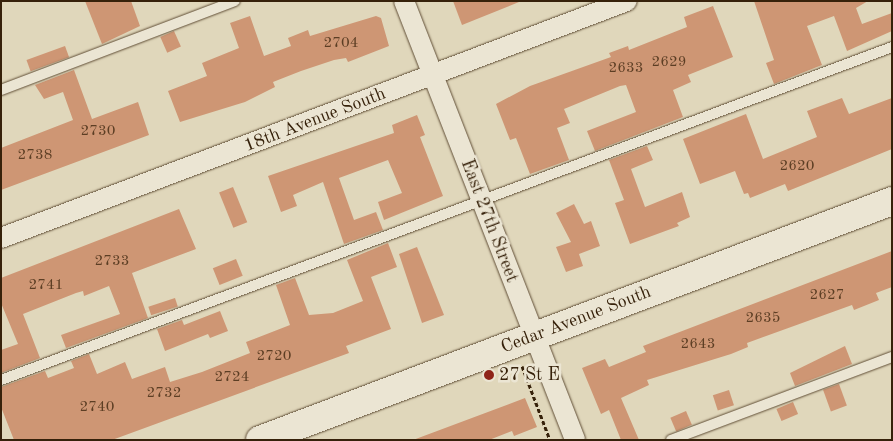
<!DOCTYPE html>
<style>
body{margin:0}
#map{position:relative;width:893px;height:441px;overflow:hidden;background:#e0d7bb;font-family:"Old Standard TT",serif}
div>[style]{position:absolute}
[style*='--x']{left:calc(var(--x)*1px);top:calc(var(--y)*1px);width:calc(var(--w)*1px);rotate:calc(var(--a)*1deg)}
.building>*{inset:0;background:#ce9674;transform-origin:0 0}
.path>*{height:3px;margin-top:-1.5px;transform-origin:0;background:repeating-linear-gradient(90deg,#36210a 0 4px,transparent 0 6.5px)}
.roads{filter:drop-shadow(0 0 1px #604e36) drop-shadow(0 0 1px #604e36)}
.service>*{height:10px;margin:-5px;padding:0 5px;transform-origin:5px;border-radius:5px;background:#ebe5d3}
.minor>*{height:20px;margin:-10px;padding:0 10px;transform-origin:10px;border-radius:10px;background:#ebe5d3}
.secondary>*{height:28px;margin:-14px;padding:0 14px;transform-origin:14px;border-radius:14px;background:#ebe5d3}
.dots>*{width:14px;height:14px;translate:-50% -50%;box-sizing:border-box;border:2px solid #ebe5d3;border-radius:50%}
span{translate:-50% -50%;white-space:nowrap;text-align:center;line-height:1.15;-webkit-text-stroke:5px #ebe5d3;paint-order:stroke}
.number-label{font-size:15px;color:#5c3e24}
.number-label span{-webkit-text-stroke-width:0}
.street-label{font-size:18px;color:#36210a}
.poi-label{font-size:18px;color:#36210a}
.left{translate:0 -50%;text-align:left}
.frame{position:absolute;inset:0;border:2px solid #36210a;pointer-events:none}
</style>
<div id="map">
<div class="building">
<div style="clip-path:polygon(85px 1px,131px 1px,140px 26px,102px 44px)"></div>
<div style="clip-path:polygon(453px 1px,519px 1px,519px 2px,462px 25px)"></div>
<div style="clip-path:polygon(754px 1px,868px 1px,856px 8px,862px 24px,892px 13px,892px 31px,847px 51px,834px 16px,807px 26px,822px 65px,774px 84px,766px 63px,774px 60px)"></div>
<div style="clip-path:polygon(713px 6px,733px 57px,688px 75px,691px 82px,673px 90px,683px 117px,595px 151px,587px 131px,636px 112px,626px 85px,620px 86px,564px 109px,570px 123px,557px 128px,569px 160px,530px 174px,516px 138px,510px 140px,496px 104px,530px 86px,611px 57px,609px 53px,628px 46px,629px 50px,687px 27px,684px 17px)"></div>
<div style="clip-path:polygon(250px 16px,264px 56px,291px 46px,288px 38px,308px 30px,310px 36px,376px 16px,381px 18px,389px 46px,348px 62px,346px 58px,334px 60px,301px 71px,273px 82px,275px 87px,245px 102px,180px 122px,168px 91px,207px 76px,202px 63px,239px 48px,230px 23px)"></div>
<div style="left:174px;top:31px;width:17px;height:15px;rotate:66deg"></div>
<div style="left:65px;top:46px;width:12px;height:41px;rotate:70deg"></div>
<div style="clip-path:polygon(74px 70px,92px 119px,138px 102px,149px 135px,1px 190px,1px 148px,73px 120px,63px 92px,44px 99px,35px 85px)"></div>
<div style="clip-path:polygon(842px 98px,849px 114px,892px 98px,892px 149px,788px 191px,785px 184px,750px 198px,748px 193px,744px 194px,735px 171px,700px 184px,683px 139px,746px 114px,763px 159px,817px 137px,807px 111px)"></div>
<div style="clip-path:polygon(417px 115px,425px 135px,420px 137px,443px 196px,384px 220px,378px 202px,402px 193px,388px 160px,339px 178px,354px 220px,376px 212px,383px 230px,344px 244px,323px 182px,293px 195px,297px 206px,281px 212px,268px 176px,394px 133px,392px 125px)"></div>
<div style="clip-path:polygon(647px 146px,653px 160px,631px 169px,645px 207px,682px 192px,690px 217px,677px 223px,679px 226px,630px 244px,615px 203px,624px 200px,609px 160px)"></div>
<div style="left:233px;top:187px;width:38px;height:15px;rotate:68deg"></div>
<div style="clip-path:polygon(574px 204px,584px 224px,591px 221px,600px 246px,579px 254px,583px 266px,566px 272px,556px 247px,571px 242px,556px 213px)"></div>
<div style="clip-path:polygon(179px 209px,196px 249px,132px 273px,148px 318px,66px 348px,61px 335px,120px 314px,109px 286px,84px 296px,83px 291px,76px 293px,23px 314px,40px 358px,1px 373px,1px 350px,18px 344px,1px 303px,1px 278px)"></div>
<div style="clip-path:polygon(388px 243px,397px 267px,371px 277px,391px 329px,346px 346px,349px 353px,112px 440px,14px 440px,1px 407px,1px 387px,45px 371px,48px 378px,74px 368px,71px 361px,89px 354px,97px 374px,125px 362px,132px 379px,165px 367px,170px 382px,202px 372px,250px 353px,246px 342px,290px 325px,276px 285px,295px 278px,309px 315px,333px 313px,363px 301px,347px 260px)"></div>
<div style="clip-path:polygon(417px 247px,444px 315px,422px 323px,399px 254px)"></div>
<div style="clip-path:polygon(892px 251px,892px 287px,876px 293px,879px 300px,854px 310px,852px 305px,747px 343px,748px 347px,731px 354px,647px 380px,649px 385px,621px 398px,639px 440px,621px 440px,609px 410px,601px 414px,582px 368px,605px 359px,609px 367px,646px 352px,643px 346px)"></div>
<div style="left:236px;top:259px;width:18px;height:25px;rotate:68deg"></div>
<div style="left:175px;top:298px;width:9px;height:28px;rotate:72deg"></div>
<div style="clip-path:polygon(220px 311px,228px 331px,210px 338px,208px 334px,165px 351px,157px 329px,182px 320px,184px 325px)"></div>
<div style="clip-path:polygon(845px 346px,852px 364px,795px 386px,790px 373px)"></div>
<div style="left:839px;top:384px;width:23px;height:17px;rotate:70deg"></div>
<div style="left:729px;top:390px;width:16px;height:17px;rotate:72deg"></div>
<div style="clip-path:polygon(525px 398px,537px 427px,514px 436px,512px 431px,489px 440px,413px 440px)"></div>
<div style="left:793px;top:402px;width:13px;height:18px;rotate:67deg"></div>
<div style="left:686px;top:411px;width:15px;height:17px;rotate:67deg"></div>
</div>
<div class="path">
<div style="--x:522;--y:366;--w:79;--a:69.3"></div>
</div>
<div class="roads">
<div class="service">
<div style="--x:1;--y:90;--w:250;--a:-20.8"></div>
<div style="--x:1;--y:380;--w:951;--a:-20.49"></div>
<div style="--x:671;--y:440;--w:236;--a:-20.6"></div>
</div>
<div class="minor">
<div style="--x:404;--y:1;--w:471;--a:68.7"></div>
<div style="--x:1;--y:238;--w:669;--a:-20.74"></div>
</div>
<div class="secondary">
<div style="--x:260;--y:440;--w:676;--a:-20.71"></div>
</div>
</div>
<div class="dots">
<div style="left:489px;top:375px;background:#8f2418"></div>
</div>
<div class="number-label">
<span style="left:341px;top:44px">2704</span>
<span style="left:669px;top:63px">2629</span>
<span style="left:626px;top:69px">2633</span>
<span style="left:98px;top:132px">2730</span>
<span style="left:35px;top:156px">2738</span>
<span style="left:797px;top:167px">2620</span>
<span style="left:112px;top:262px">2733</span>
<span style="left:46px;top:286px">2741</span>
<span style="left:827px;top:296px">2627</span>
<span style="left:763px;top:319px">2635</span>
<span style="left:698px;top:345px">2643</span>
<span style="left:274px;top:357px">2720</span>
<span style="left:232px;top:378px">2724</span>
<span style="left:164px;top:394px">2732</span>
<span style="left:97px;top:408px">2740</span>
</div>
<div class="street-label">
<span style="left:315px;top:120px;rotate:-21deg">18th Avenue South</span>
<span style="left:489px;top:221px;rotate:69deg">East 27th Street</span>
<span style="left:576px;top:320px;rotate:-21deg">Cedar Avenue South</span>
</div>
<div class="poi-label">
<span class="left" style="left:499px;top:375px">27 St E</span>
</div>
<div class="frame"></div>
</div>
